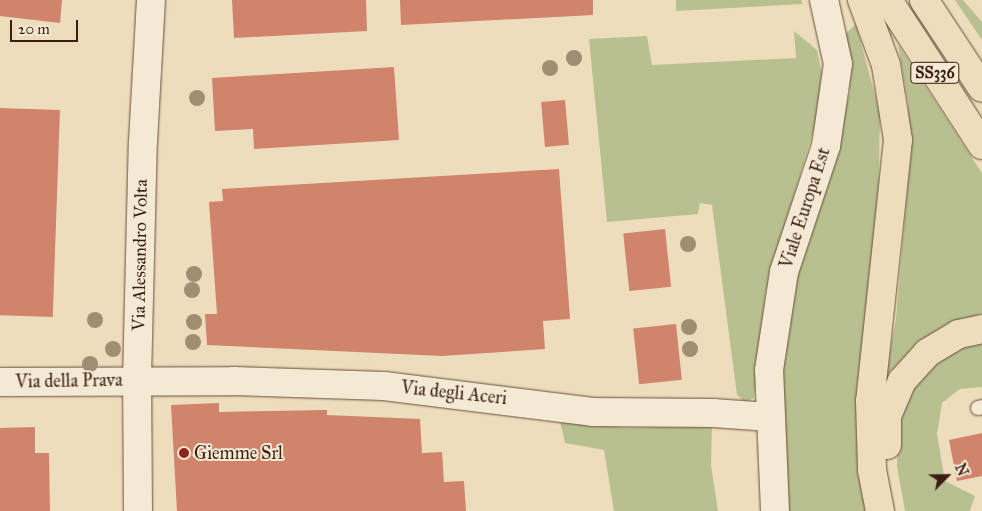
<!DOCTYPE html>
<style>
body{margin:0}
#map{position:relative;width:982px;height:511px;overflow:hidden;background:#eeddbc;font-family:"IM FELL Great Primer",serif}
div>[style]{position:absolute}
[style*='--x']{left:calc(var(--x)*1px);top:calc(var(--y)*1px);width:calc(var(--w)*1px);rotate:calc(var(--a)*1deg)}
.green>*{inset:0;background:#b9c090}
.building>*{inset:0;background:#cf846b;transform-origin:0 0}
.roads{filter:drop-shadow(0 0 1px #684d3c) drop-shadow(0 0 1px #684d3c)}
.service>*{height:14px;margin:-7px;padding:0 7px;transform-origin:7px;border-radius:7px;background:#f4e9d3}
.minor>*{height:28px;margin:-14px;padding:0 14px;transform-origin:14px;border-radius:14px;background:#f4e9d3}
.tertiary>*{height:28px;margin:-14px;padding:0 14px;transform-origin:14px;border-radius:14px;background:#f4e9d3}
.trunk>*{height:28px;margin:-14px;padding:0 14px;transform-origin:14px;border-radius:14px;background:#eeddbc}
.trees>*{width:16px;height:16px;margin:-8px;border-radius:50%;background:#a08e73}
.dots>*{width:14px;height:14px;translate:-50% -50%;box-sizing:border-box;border:2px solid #f4e9d3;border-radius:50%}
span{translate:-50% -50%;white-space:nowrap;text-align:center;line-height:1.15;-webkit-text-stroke:4px #f4e9d3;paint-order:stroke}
.shield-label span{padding:1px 4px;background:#f4e9d3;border:1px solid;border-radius:4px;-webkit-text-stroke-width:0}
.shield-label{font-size:16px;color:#3b1d12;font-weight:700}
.street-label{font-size:18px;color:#3b1d12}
.poi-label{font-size:18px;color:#3b1d12}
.left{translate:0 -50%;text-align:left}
.north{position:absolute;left:922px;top:451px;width:50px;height:50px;-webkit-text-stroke:4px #f4e9d3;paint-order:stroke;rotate:67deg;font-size:14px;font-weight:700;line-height:20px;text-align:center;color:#3b1d12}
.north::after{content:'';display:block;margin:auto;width:18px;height:22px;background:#3b1d12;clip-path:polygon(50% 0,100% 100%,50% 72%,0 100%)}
.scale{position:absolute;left:10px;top:20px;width:68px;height:22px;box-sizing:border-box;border:2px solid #3b1d12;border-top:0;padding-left:6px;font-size:15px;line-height:18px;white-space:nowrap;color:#3b1d12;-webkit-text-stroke:4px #f4e9d3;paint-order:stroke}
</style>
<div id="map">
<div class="green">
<div style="clip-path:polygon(676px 0,801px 0,803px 4px,676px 11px)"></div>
<div style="clip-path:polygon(955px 0,963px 0,982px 22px,982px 40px)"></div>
<div style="clip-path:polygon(856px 24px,880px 114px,872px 511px,789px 511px,783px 473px,780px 392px,791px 282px,839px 134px,850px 91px,842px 37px)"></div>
<div style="clip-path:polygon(794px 31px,817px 50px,822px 73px,818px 115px,766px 290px,754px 398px,745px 402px,737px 395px,712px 205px,700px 203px,698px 214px,607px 222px,589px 39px,647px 36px,652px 65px,796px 58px)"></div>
<div style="clip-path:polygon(898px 45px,982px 173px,982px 313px,926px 337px,886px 375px,896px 319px,910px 158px,908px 103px)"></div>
<div style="clip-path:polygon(982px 343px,982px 387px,960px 389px,942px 403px,937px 434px,945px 481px,975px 496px,970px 511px,905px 511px,897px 467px,897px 424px,910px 386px,935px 360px,963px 345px)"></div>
<div style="clip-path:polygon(560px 421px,625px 428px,712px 426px,711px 465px,718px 511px,614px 511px,604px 450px,565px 443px)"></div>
</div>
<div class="building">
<div style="clip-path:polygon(0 0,62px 0,60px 23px,0 16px)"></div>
<div style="clip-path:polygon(232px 0,366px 0,367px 31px,234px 38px)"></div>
<div style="clip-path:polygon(400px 0,593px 0,593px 15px,401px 25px)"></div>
<div style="clip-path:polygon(394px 67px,399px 140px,254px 149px,253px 129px,215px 131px,212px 78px)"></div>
<div style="left:565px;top:100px;width:45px;height:24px;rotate:85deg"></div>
<div style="left:0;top:108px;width:60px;height:207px;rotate:2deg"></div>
<div style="clip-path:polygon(559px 169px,570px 319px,543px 321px,545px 349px,442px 356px,207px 345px,205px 314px,217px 314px,209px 202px,223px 201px,222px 189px)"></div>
<div style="left:665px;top:229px;width:58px;height:42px;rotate:84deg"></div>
<div style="left:676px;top:324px;width:56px;height:43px;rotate:84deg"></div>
<div style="clip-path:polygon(219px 403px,219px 412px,327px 410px,327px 415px,420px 419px,422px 453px,442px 452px,444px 482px,464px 481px,466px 511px,177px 511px,171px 405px)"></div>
<div style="clip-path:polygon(35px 427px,35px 453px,49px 453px,50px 511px,0 511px,0 428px)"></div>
<div style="clip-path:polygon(982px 433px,982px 476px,957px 481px,949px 440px)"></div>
</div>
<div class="roads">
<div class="service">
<div style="--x:978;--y:408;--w:4;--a:-14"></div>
</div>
<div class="minor">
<div style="--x:0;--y:382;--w:234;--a:-0.2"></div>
<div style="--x:234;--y:381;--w:150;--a:1.9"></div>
<div style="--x:384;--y:386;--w:210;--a:7.1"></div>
<div style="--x:592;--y:412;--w:121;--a:0.5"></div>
<div style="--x:713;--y:413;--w:57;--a:4"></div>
<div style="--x:775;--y:511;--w:141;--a:-92.4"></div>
<div style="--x:769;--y:370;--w:99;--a:-81.3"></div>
<div style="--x:784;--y:272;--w:133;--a:-71.6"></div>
<div style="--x:826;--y:146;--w:83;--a:-81.7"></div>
<div style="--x:838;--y:64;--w:66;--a:-102.3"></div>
</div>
<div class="tertiary">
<div style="--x:138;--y:511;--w:131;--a:-90.4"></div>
<div style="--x:137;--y:380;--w:238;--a:-88.6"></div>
<div style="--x:143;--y:142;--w:142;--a:-86.8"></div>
</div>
<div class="trunk">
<div style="--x:862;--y:0;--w:69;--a:69.7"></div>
<div style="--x:886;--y:65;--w:76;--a:80.9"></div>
<div style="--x:898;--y:140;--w:262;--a:96.1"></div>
<div style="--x:870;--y:401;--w:69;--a:88.3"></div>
<div style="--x:872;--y:470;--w:42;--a:79"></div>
<div style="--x:888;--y:0;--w:173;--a:57"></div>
<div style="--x:924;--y:0;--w:105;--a:56.6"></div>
<div style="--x:887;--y:445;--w:29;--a:-90"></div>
<div style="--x:887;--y:416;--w:38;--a:-67"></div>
<div style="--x:902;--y:381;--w:38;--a:-48"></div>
<div style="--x:927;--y:353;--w:37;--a:-31"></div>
<div style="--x:959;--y:334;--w:24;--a:-12"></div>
</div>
</div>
<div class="trees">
<div style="left:574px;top:58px"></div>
<div style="left:550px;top:68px"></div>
<div style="left:197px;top:98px"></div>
<div style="left:688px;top:244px"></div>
<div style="left:194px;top:274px"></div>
<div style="left:192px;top:290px"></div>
<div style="left:95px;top:320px"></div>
<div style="left:194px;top:322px"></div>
<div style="left:689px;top:327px"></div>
<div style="left:193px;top:342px"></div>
<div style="left:113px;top:349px"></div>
<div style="left:690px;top:349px"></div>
<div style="left:90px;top:364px"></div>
</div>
<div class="dots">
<div style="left:184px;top:453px;background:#8f2418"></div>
</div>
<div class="shield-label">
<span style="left:935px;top:73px">SS336</span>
</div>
<div class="street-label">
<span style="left:805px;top:208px;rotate:-72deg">Viale Europa Est</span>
<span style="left:140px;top:255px;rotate:-89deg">Via Alessandro Volta</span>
<span style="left:69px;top:381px;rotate:-1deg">Via della Prava</span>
<span style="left:454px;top:393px;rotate:6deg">Via degli Aceri</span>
</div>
<div class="poi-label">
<span class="left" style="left:194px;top:453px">Giemme Srl</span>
</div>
<div class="north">N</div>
<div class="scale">20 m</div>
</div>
